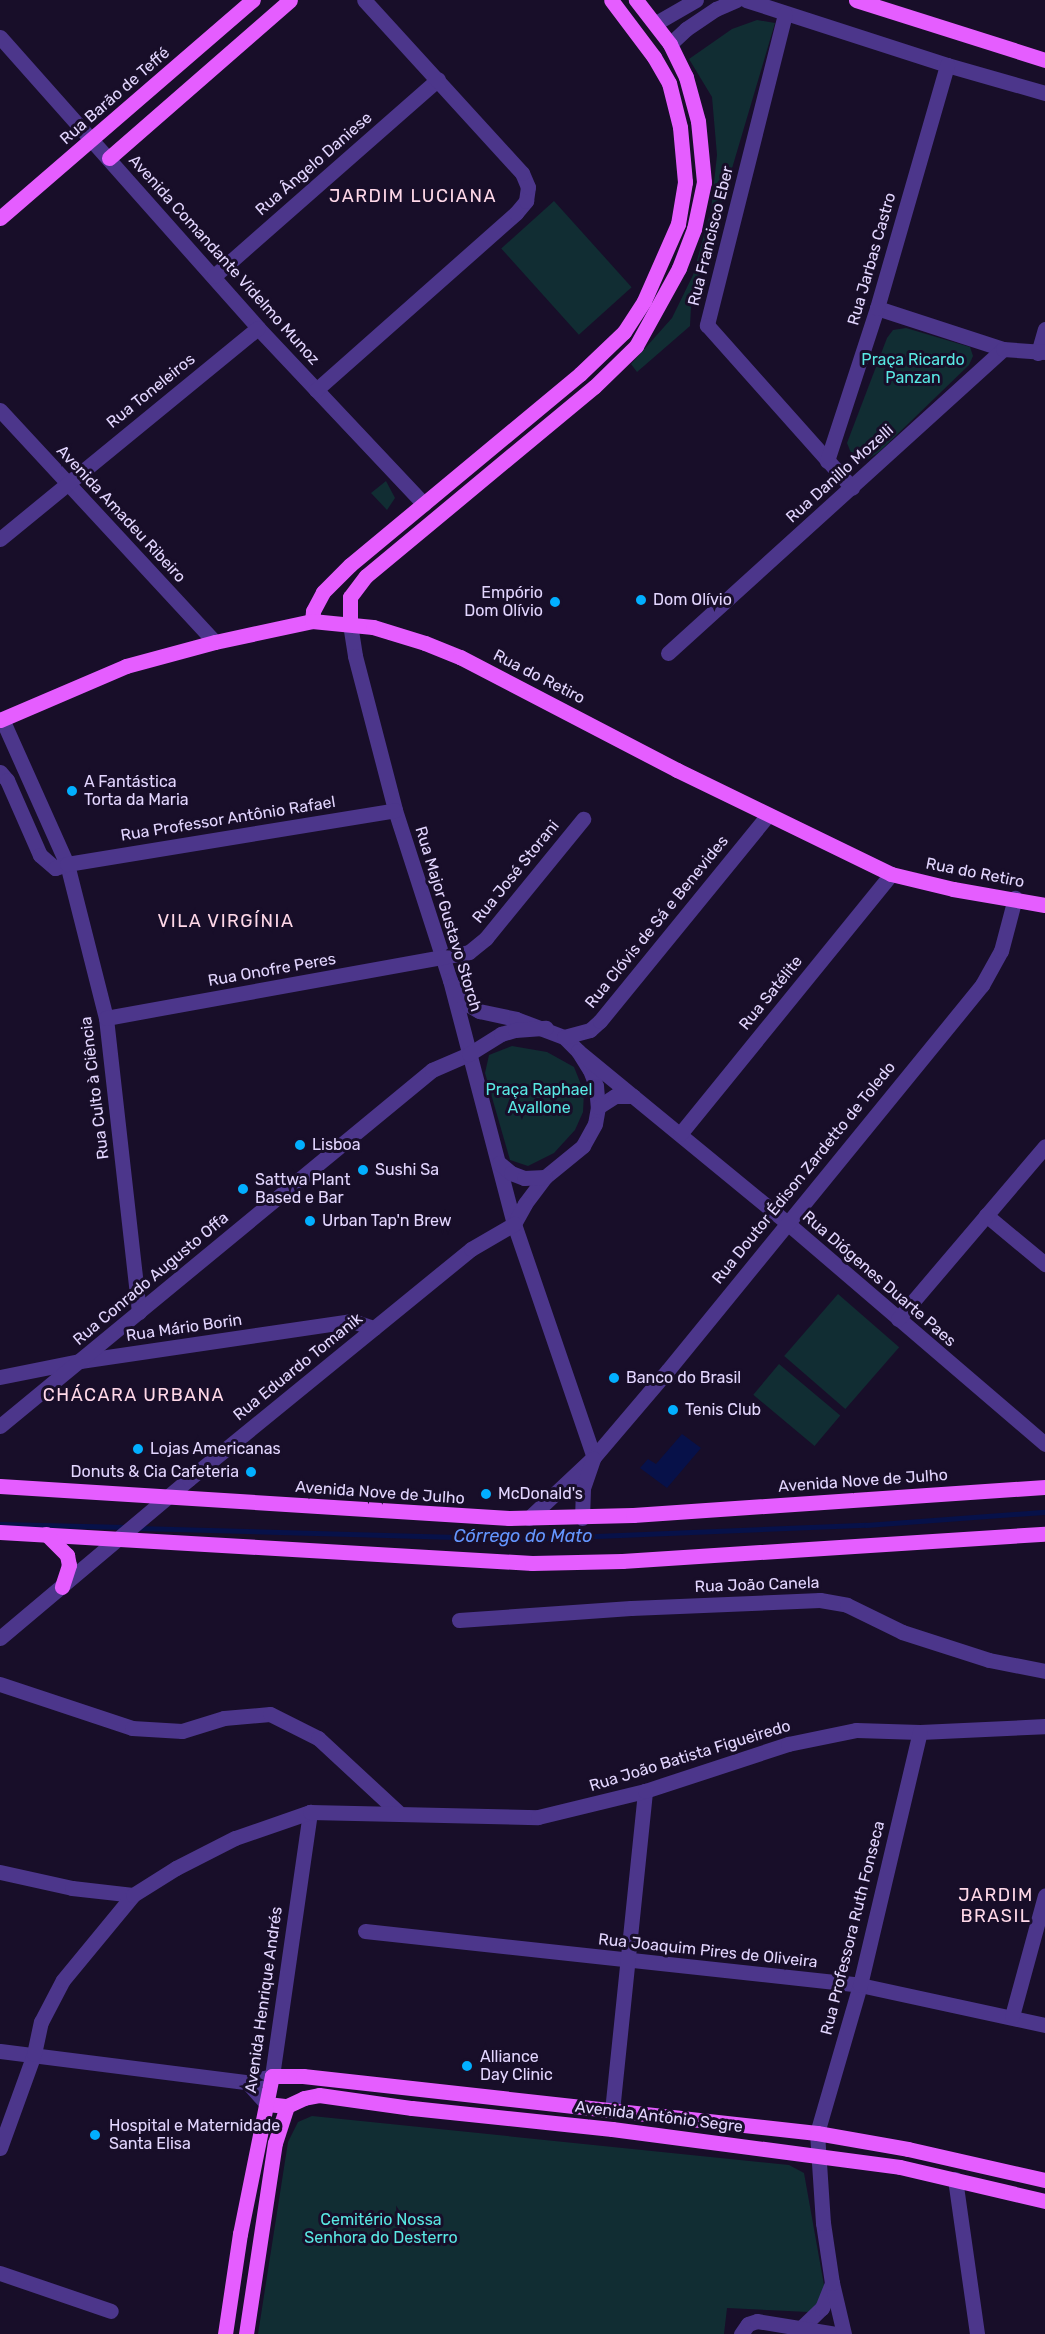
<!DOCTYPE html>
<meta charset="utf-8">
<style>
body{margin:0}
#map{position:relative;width:1045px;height:2334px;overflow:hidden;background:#180e29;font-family:Rubik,sans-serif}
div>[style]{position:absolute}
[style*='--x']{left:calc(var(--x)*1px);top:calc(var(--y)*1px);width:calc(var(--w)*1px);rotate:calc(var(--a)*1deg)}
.green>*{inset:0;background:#112d33;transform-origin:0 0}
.water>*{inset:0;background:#071149}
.stream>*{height:4.5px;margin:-2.25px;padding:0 2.25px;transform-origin:2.25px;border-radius:2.25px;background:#071149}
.minor>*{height:15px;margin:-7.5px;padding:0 7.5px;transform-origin:7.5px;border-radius:7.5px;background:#4c368b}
.major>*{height:15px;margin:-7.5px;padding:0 7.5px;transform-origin:7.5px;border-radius:7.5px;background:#e55dff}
.dots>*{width:16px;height:16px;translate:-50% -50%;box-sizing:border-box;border:3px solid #180e29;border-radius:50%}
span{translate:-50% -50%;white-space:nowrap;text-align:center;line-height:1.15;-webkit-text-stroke:6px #180e29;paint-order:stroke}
.street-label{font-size:16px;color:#e3d6ff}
.park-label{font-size:16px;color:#59e8e3}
.poi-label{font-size:16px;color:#e3d6ff}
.right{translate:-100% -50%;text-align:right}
.left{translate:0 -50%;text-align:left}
.neighbourhood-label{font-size:18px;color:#ffd8e8;letter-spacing:1.5px}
.water-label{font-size:18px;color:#6496ff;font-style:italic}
</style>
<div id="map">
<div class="green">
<div style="clip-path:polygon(757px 20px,775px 23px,691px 307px,690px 326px,637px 372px,631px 364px,672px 318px,693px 275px,711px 210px,717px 155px,712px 97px,689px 59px,732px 29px)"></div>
<div style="left:554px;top:201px;width:116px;height:71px;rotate:48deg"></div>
<div style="clip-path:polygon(906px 328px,970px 347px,973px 356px,969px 365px,879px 452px,865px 461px,853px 458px,847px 443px,887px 338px,893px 330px)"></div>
<div style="clip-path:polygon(386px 481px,395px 498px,387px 510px,371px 493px)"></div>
<div style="clip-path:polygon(512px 1046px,547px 1052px,574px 1067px,584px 1092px,583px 1112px,575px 1130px,554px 1153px,528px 1166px,510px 1160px,485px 1073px,489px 1055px)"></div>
<div style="left:838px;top:1294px;width:81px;height:82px;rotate:41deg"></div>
<div style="left:779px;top:1364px;width:80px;height:40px;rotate:40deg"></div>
<div style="clip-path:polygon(312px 2116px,789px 2165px,804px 2173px,829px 2313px,727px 2308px,724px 2334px,258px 2334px,288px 2142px,298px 2122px)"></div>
</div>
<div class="water">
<div style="clip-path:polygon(682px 1434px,701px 1448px,667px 1488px,640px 1468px,648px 1459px,656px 1464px)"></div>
</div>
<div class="stream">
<div style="--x:0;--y:1524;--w:125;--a:1.4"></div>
<div style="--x:137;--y:1528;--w:388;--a:1.6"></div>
<div style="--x:525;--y:1539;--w:341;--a:-2.4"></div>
<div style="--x:866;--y:1525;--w:179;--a:-4.2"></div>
</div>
<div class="minor">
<div style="--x:746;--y:0;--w:211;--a:17.9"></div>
<div style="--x:947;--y:65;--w:102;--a:15.9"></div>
<div style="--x:785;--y:14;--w:321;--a:104.1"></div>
<div style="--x:707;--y:325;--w:218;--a:48.3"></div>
<div style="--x:656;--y:23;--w:46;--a:-29.9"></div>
<div style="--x:0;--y:37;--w:389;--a:48.4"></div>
<div style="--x:258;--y:328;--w:242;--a:46.7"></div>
<div style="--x:670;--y:44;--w:22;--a:-43"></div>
<div style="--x:686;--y:29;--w:36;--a:-34"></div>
<div style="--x:716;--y:9;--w:22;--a:-24"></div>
<div style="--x:214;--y:276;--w:298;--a:-41.3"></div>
<div style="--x:877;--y:308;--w:133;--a:18"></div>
<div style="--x:1038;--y:353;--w:25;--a:-74"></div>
<div style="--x:316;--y:390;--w:267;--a:-41.5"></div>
<div style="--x:516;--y:213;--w:16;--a:-50"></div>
<div style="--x:526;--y:201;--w:14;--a:-82"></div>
<div style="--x:528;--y:187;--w:15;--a:-113"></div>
<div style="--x:522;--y:173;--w:234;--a:-132.4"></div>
<div style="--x:0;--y:410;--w:316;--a:47.2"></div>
<div style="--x:827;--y:461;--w:161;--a:-71.9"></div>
<div style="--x:877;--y:308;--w:253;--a:-73.9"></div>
<div style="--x:0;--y:539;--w:333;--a:-39.3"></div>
<div style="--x:350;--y:624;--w:32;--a:81"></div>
<div style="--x:355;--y:656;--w:159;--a:75.4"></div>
<div style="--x:395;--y:810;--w:179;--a:72.1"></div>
<div style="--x:450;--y:980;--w:252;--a:75.3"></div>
<div style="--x:514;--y:1224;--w:246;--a:71.1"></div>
<div style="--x:668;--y:653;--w:452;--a:-42.2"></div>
<div style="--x:1003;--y:349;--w:42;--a:4.1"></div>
<div style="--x:2;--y:719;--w:159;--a:65.9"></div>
<div style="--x:67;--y:864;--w:159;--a:75.8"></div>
<div style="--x:106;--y:1018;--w:296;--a:83.6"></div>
<div style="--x:0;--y:772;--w:11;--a:49"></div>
<div style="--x:7;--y:780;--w:82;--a:66.3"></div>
<div style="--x:40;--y:855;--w:20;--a:41"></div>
<div style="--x:55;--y:868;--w:13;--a:-18"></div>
<div style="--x:67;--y:864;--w:332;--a:-9.3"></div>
<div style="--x:453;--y:985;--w:26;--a:51"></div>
<div style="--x:469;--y:1005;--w:12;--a:31"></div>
<div style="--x:479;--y:1011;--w:38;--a:12"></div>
<div style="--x:516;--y:1019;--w:51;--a:20.6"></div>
<div style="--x:564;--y:1037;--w:20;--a:45"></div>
<div style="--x:578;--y:1051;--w:22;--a:58"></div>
<div style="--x:590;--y:1070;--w:17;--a:69"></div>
<div style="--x:596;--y:1086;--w:21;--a:85"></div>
<div style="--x:598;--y:1107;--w:17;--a:100"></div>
<div style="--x:595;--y:1124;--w:25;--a:119"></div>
<div style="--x:583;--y:1146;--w:49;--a:140.8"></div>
<div style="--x:545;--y:1177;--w:34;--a:127"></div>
<div style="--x:525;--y:1204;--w:23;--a:119"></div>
<div style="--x:106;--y:1018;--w:369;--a:-10.3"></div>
<div style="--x:469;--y:952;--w:22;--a:-39"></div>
<div style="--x:486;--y:938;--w:154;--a:-50.8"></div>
<div style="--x:564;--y:1037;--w:27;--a:-15"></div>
<div style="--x:590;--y:1030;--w:13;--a:-42"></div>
<div style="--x:600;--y:1021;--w:266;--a:-50.8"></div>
<div style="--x:578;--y:1051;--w:269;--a:39.4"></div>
<div style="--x:786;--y:1222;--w:341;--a:40.6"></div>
<div style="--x:598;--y:1107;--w:20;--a:-33"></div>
<div style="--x:615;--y:1096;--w:18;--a:0"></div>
<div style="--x:680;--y:1134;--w:335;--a:-50.9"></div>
<div style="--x:499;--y:1163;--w:16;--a:40"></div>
<div style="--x:511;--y:1173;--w:14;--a:21"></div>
<div style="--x:524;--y:1178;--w:21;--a:-3"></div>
<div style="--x:986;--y:1215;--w:77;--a:39.7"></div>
<div style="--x:898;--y:1319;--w:227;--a:-49.6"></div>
<div style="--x:0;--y:1377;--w:82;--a:-11.3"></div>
<div style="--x:80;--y:1361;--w:275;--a:-8.4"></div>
<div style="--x:352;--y:1321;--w:23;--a:18"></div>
<div style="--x:0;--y:1426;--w:560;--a:-39.49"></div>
<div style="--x:432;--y:1070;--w:40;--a:-23.4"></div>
<div style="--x:469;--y:1054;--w:38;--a:-32"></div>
<div style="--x:501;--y:1034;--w:15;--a:-16"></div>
<div style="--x:515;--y:1030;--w:31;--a:-4"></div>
<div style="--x:529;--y:1518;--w:89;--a:-43.2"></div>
<div style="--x:594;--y:1457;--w:114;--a:-49.6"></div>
<div style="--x:668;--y:1370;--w:497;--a:-50.8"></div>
<div style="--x:982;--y:985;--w:39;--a:-61"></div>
<div style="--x:1001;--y:951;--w:55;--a:-75.2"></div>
<div style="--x:582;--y:1518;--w:30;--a:-88"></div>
<div style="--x:583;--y:1488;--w:31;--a:-71"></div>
<div style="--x:459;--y:1620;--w:172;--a:-4"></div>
<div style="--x:631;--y:1608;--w:189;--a:-2.4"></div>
<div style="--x:820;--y:1600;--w:27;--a:10"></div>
<div style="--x:847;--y:1605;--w:61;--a:26.1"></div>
<div style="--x:902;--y:1632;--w:91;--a:17.8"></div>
<div style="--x:989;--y:1660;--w:57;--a:11.1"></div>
<div style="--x:0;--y:1638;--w:247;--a:-40.1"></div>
<div style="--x:189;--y:1479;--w:364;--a:-39.2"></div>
<div style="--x:471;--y:1249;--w:50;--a:-30.2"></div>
<div style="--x:0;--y:1684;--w:139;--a:18.4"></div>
<div style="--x:132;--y:1728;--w:50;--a:3.4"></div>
<div style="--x:182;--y:1731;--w:44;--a:-17.2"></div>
<div style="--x:224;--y:1718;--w:46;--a:-5"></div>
<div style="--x:270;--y:1714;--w:54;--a:26.6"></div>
<div style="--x:318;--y:1738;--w:109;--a:42.8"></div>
<div style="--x:0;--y:1872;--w:74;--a:12.5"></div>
<div style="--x:72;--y:1888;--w:61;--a:6.5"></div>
<div style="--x:365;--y:1931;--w:498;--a:6.2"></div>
<div style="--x:860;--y:1985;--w:189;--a:12.2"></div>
<div style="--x:1012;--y:2016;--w:125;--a:-74.7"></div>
<div style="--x:0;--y:2051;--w:249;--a:7.2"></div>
<div style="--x:247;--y:2082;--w:26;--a:-13"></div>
<div style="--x:272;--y:2076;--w:267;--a:-81.8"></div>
<div style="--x:247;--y:2082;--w:30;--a:48"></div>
<div style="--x:612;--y:2111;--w:322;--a:-84.1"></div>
<div style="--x:0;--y:2148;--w:100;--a:-70.1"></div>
<div style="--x:34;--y:2054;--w:33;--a:-78"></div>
<div style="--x:41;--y:2022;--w:47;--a:-62.4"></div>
<div style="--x:63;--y:1980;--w:110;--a:-50.5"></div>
<div style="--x:133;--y:1895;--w:51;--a:-32.1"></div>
<div style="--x:176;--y:1868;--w:66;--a:-27"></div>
<div style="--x:235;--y:1838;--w:79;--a:-19.1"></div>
<div style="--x:310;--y:1812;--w:228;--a:1.3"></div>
<div style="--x:538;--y:1817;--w:110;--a:-13.7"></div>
<div style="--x:645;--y:1791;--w:151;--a:-18.2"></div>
<div style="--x:788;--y:1744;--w:69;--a:-11.6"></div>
<div style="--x:856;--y:1730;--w:64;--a:1.8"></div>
<div style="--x:920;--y:1732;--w:125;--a:-2.7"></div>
<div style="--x:955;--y:2179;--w:157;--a:81.9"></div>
<div style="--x:0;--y:2273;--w:117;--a:18.9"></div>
<div style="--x:801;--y:2328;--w:29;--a:-44"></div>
<div style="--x:822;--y:2308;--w:27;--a:-68"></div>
<div style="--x:741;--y:2334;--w:12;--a:-55"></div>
<div style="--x:748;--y:2324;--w:9;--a:-18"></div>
<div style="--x:757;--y:2321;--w:80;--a:9.3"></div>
<div style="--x:844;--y:2334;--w:52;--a:-103.2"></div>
<div style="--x:832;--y:2283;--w:61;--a:-98.5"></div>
<div style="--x:823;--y:2223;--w:90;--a:-93.8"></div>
<div style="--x:817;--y:2133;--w:154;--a:-73.8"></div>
<div style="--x:860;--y:1985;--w:260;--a:-76.7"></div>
</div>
<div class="major">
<div style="--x:856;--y:0;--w:198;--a:17.6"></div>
<div style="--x:109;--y:158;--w:240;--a:-41.1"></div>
<div style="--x:0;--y:218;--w:334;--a:-40.8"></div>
<div style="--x:312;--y:621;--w:10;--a:-84"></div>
<div style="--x:313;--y:611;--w:21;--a:-62"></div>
<div style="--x:323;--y:592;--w:38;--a:-45"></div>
<div style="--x:350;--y:565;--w:299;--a:-39.7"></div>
<div style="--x:580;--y:374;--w:61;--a:-43.7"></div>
<div style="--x:624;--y:332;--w:37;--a:-57"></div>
<div style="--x:644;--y:301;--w:84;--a:-66.2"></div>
<div style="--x:678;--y:224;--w:43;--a:-80.5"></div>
<div style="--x:685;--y:182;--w:55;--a:-95.2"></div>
<div style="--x:680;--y:127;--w:45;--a:-104"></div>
<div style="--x:669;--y:83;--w:30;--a:-120"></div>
<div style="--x:654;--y:57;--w:71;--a:-127"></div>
<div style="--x:350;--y:624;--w:27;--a:-90"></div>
<div style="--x:350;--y:597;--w:26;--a:-53"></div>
<div style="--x:366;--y:576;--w:296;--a:-39.7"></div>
<div style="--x:594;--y:387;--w:59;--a:-44.3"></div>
<div style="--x:636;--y:346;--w:89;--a:-61.1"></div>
<div style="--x:679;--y:268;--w:42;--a:-69"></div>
<div style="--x:694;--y:229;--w:48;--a:-78"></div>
<div style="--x:704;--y:182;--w:61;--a:-95.6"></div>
<div style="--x:698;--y:121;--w:46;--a:-105.3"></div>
<div style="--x:686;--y:77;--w:37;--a:-116"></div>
<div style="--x:670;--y:44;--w:56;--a:-127.7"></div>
<div style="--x:0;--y:720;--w:137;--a:-23.2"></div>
<div style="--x:126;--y:666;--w:92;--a:-15.1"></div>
<div style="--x:215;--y:642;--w:99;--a:-12.2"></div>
<div style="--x:312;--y:621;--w:61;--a:5.6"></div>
<div style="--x:373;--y:627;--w:54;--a:17.1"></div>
<div style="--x:425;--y:643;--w:38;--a:22"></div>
<div style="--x:460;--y:657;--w:245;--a:27.5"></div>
<div style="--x:677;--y:770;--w:238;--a:25.9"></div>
<div style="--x:891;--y:874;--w:64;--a:13.6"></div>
<div style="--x:953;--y:889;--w:93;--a:9.9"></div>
<div style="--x:0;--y:1486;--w:510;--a:3.6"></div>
<div style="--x:509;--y:1518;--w:124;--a:-1.4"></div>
<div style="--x:633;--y:1515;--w:413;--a:-3.9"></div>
<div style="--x:0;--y:1532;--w:533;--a:3.33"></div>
<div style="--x:532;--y:1563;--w:90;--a:-1.3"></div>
<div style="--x:622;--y:1561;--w:424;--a:-3.7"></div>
<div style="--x:46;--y:1534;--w:30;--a:45"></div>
<div style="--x:67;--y:1555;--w:10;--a:79"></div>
<div style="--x:69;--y:1565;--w:23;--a:108"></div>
<div style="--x:267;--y:2104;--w:20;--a:6"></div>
<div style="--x:287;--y:2106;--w:19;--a:-25"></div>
<div style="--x:304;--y:2098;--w:15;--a:-11"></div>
<div style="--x:319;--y:2095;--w:94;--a:8"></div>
<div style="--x:412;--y:2108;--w:201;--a:6"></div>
<div style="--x:612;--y:2129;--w:290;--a:7.5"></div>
<div style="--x:900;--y:2167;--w:149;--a:13.2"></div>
<div style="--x:225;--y:2334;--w:101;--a:-81.5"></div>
<div style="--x:240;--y:2234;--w:161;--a:-78.6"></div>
<div style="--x:272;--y:2076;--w:31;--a:0"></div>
<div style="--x:303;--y:2076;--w:517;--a:6.33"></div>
<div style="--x:817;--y:2133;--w:92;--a:10"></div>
<div style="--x:908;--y:2149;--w:140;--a:12.8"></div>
<div style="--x:246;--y:2334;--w:193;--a:-81.4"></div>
<div style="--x:275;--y:2143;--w:39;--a:-72"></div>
</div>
<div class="dots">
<div style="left:641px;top:600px;background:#02afff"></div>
<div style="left:555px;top:602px;background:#02afff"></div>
<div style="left:72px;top:791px;background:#02afff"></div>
<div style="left:300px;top:1145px;background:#02afff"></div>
<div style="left:363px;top:1170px;background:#02afff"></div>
<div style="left:243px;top:1189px;background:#02afff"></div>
<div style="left:310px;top:1221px;background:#02afff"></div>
<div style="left:614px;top:1378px;background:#02afff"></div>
<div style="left:673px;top:1410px;background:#02afff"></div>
<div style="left:138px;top:1449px;background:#02afff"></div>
<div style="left:251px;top:1472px;background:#02afff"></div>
<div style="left:486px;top:1494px;background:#02afff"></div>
<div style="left:467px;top:2066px;background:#02afff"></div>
<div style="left:95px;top:2135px;background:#02afff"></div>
</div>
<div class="street-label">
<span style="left:115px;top:96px;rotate:-41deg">Rua Barão de Teffé</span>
<span style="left:314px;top:164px;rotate:-41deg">Rua Ângelo Daniese</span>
<span style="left:711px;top:236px;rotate:-76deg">Rua Francisco Eber</span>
<span style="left:872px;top:259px;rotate:-74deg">Rua Jarbas Castro</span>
<span style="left:224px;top:260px;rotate:48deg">Avenida Comandante Videlmo Munoz</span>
<span style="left:151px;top:391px;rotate:-39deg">Rua Toneleiros</span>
<span style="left:840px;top:474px;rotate:-42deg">Rua Danillo Mozelli</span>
<span style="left:121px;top:514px;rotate:47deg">Avenida Amadeu Ribeiro</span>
<span style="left:539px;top:677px;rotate:27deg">Rua do Retiro</span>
<span style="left:228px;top:819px;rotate:-9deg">Rua Professor Antônio Rafael</span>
<span style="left:516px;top:872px;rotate:-51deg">Rua José Storani</span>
<span style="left:975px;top:873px;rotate:11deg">Rua do Retiro</span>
<span style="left:448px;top:919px;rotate:73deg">Rua Major Gustavo Storch</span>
<span style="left:657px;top:922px;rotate:-51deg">Rua Clóvis de Sá e Benevides</span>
<span style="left:272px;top:970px;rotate:-10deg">Rua Onofre Peres</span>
<span style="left:771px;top:993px;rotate:-51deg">Rua Satélite</span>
<span style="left:95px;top:1088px;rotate:-97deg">Rua Culto à Ciência</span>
<span style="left:804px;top:1173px;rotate:-51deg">Rua Doutor Édison Zardetto de Toledo</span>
<span style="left:151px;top:1279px;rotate:-40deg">Rua Conrado Augusto Offa</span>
<span style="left:879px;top:1279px;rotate:41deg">Rua Diógenes Duarte Paes</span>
<span style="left:184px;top:1328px;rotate:-8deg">Rua Mário Borin</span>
<span style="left:298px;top:1367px;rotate:-39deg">Rua Eduardo Tomanik</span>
<span style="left:863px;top:1481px;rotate:-4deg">Avenida Nove de Julho</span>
<span style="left:380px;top:1493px;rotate:4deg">Avenida Nove de Julho</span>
<span style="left:757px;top:1585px;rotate:-2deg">Rua João Canela</span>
<span style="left:690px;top:1756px;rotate:-17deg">Rua João Batista Figueiredo</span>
<span style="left:853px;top:1928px;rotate:-76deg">Rua Professora Ruth Fonseca</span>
<span style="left:708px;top:1951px;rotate:6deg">Rua Joaquim Pires de Oliveira</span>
<span style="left:264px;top:2000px;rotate:-82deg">Avenida Henrique Andrés</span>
<span style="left:659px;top:2117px;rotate:7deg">Avenida Antônio Segre</span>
</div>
<div class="park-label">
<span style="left:913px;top:369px">Praça Ricardo<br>Panzan</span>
<span style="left:539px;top:1099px">Praça Raphael<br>Avallone</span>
<span style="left:381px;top:2229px">Cemitério Nossa<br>Senhora do Desterro</span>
</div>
<div class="poi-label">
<span class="right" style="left:543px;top:602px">Empório<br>Dom Olívio</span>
<span class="left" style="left:653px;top:600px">Dom Olívio</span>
<span class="left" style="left:84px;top:791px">A Fantástica<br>Torta da Maria</span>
<span class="left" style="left:312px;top:1145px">Lisboa</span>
<span class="left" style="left:375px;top:1170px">Sushi Sa</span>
<span class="left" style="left:255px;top:1189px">Sattwa Plant<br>Based e Bar</span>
<span class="left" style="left:322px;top:1221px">Urban Tap'n Brew</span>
<span class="left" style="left:626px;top:1378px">Banco do Brasil</span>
<span class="left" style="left:685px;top:1410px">Tenis Club</span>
<span class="left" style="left:150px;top:1449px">Lojas Americanas</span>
<span class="right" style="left:239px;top:1472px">Donuts &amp; Cia Cafeteria</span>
<span class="left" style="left:498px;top:1494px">McDonald's</span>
<span class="left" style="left:480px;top:2066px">Alliance<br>Day Clinic</span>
<span class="left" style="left:109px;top:2135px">Hospital e Maternidade<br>Santa Elisa</span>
</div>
<div class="neighbourhood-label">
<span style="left:413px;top:196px">JARDIM LUCIANA</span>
<span style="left:226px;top:921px">VILA VIRGÍNIA</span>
<span style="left:134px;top:1395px">CHÁCARA URBANA</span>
<span style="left:996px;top:1906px">JARDIM<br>BRASIL</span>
</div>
<div class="water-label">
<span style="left:523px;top:1536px">Córrego do Mato</span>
</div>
</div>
